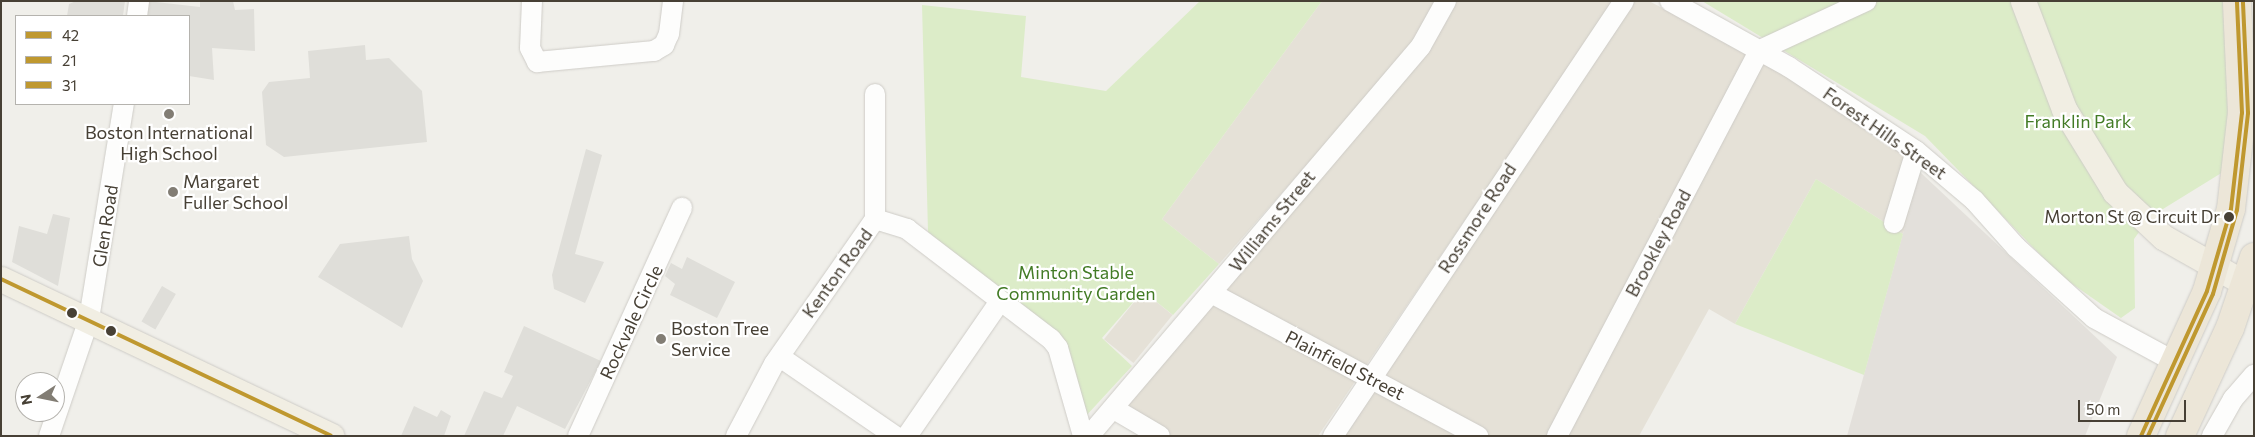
<!DOCTYPE html>
<style>
body{margin:0}
#map{position:relative;width:2255px;height:437px;overflow:hidden;background:#f0efea;font-family:Commissioner,sans-serif}
div>[style]{position:absolute}
[style*='--x']{left:calc(var(--x)*1px);top:calc(var(--y)*1px);width:calc(var(--w)*1px);rotate:calc(var(--a)*1deg)}
.residential>*{inset:0;background:#e5e1d7;transform-origin:0 0}
.industrial>*{inset:0;background:#e3e0db}
.green>*{inset:0;background:#dcecc8}
.parking>*{inset:0;background:#dfded9;transform-origin:0 0}
.roads{filter:drop-shadow(0 0 1px #ceccc7) drop-shadow(0 0 1px #ceccc7)}
.minor>*{height:20px;margin:-10px;padding:0 10px;transform-origin:10px;border-radius:10px;background:#fdfdfc}
.major>*{height:25px;margin:-12.5px;padding:0 12.5px;transform-origin:12.5px;border-radius:12.5px;background:#f1eee3}
.highway>*{height:28px;margin:-14px;padding:0 14px;transform-origin:14px;border-radius:14px;background:#ece6d8}
.bus-1>*{height:4px;margin:-2px;padding:0 2px;transform-origin:2px;border-radius:2px;background:#bf982f}
.bus-2>*{height:4px;margin:-2px;padding:0 2px;transform-origin:2px;border-radius:2px;background:#bf982f}
.bus-3>*{height:4px;margin:-2px;padding:0 2px;transform-origin:2px;border-radius:2px;background:#bf982f}
.dots>*{width:14px;height:14px;translate:-50% -50%;box-sizing:border-box;border:2px solid #fff;border-radius:50%}
span{translate:-50% -50%;white-space:nowrap;text-align:center;line-height:1.15;-webkit-text-stroke:4.5px #fff;paint-order:stroke}
.bus-label{font-size:17px;color:#474035}
.right{translate:-100% -50%;text-align:right}
.park-label{font-size:18px;color:#427b25}
.poi-label{font-size:18px;color:#474035}
.left{translate:0 -50%;text-align:left}
.street-label{font-size:18px;color:#474035}
.frame{position:absolute;inset:0;border:2px solid #474035;pointer-events:none}
.legend{position:absolute;left:15px;top:15px;width:175px;height:90px;box-sizing:border-box;background:#fff;border:1px solid #b5b3ae;margin:0;padding:6px 9px;list-style:none;font-size:15px;color:#474035}
.legend li{display:flex;align-items:center;gap:10px;height:25px}
.legend b{width:25px;border:1px solid #b5b3ae}
.north{position:absolute;left:15px;top:372px;width:50px;height:50px;box-sizing:border-box;background:#fff;border:1px solid #b5b3ae;border-radius:50%;rotate:259deg;font-size:14px;font-weight:700;line-height:20px;text-align:center;color:#474035}
.north::after{content:'';display:block;margin:auto;width:18px;height:22px;background:#827d74;clip-path:polygon(50% 0,100% 100%,50% 72%,0 100%)}
.scale{position:absolute;left:2078px;top:400px;width:108px;height:22px;box-sizing:border-box;border:2px solid #474035;border-top:0;padding-left:6px;font-size:15px;line-height:18px;white-space:nowrap;color:#474035;-webkit-text-stroke:4px #fff;paint-order:stroke}
</style>
<div id="map">
<div class="residential">
<div style="clip-path:polygon(1322px 1px,1436px 1px,1411px 47px,1219px 264px,1162px 219px)"></div>
<div style="clip-path:polygon(1454px 1px,1614px 1px,1318px 436px,1172px 436px,1129px 415px,1127px 406px)"></div>
<div style="clip-path:polygon(1632px 1px,1649px 1px,1769px 65px,1905px 156px,1920px 172px,1903px 234px,1816px 179px,1735px 324px,1709px 309px,1639px 436px,1341px 436px)"></div>
<div style="left:1143px;top:291px;width:38px;height:62px;rotate:39deg"></div>
</div>
<div class="industrial">
<div style="clip-path:polygon(1920px 172px,2117px 357px,2085px 436px,1847px 436px)"></div>
</div>
<div class="green">
<div style="clip-path:polygon(1200px 1px,1322px 1px,1162px 219px,1219px 264px,1173px 315px,1143px 291px,1102px 338px,1132px 366px,1085px 417px,1037px 321px,928px 232px,922px 5px,1026px 16px,1021px 77px,1106px 91px)"></div>
<div style="clip-path:polygon(1702px 1px,2228px 1px,2234px 69px,2223px 172px,2150px 217px,2134px 239px,2135px 308px,2121px 318px,2061px 276px,1925px 136px)"></div>
<div style="clip-path:polygon(1816px 179px,1903px 234px,1864px 375px,1735px 324px)"></div>
</div>
<div class="parking">
<div style="clip-path:polygon(76px 1px,125px 1px,123px 16px,67px 16px,69px 4px)"></div>
<div style="clip-path:polygon(147px 1px,200px 7px,200px 1px,233px 1px,235px 10px,254px 9px,255px 51px,212px 48px,214px 80px,189px 76px,189px 16px,146px 16px)"></div>
<div style="clip-path:polygon(365px 45px,366px 60px,389px 58px,422px 91px,427px 142px,284px 157px,266px 145px,262px 92px,269px 82px,310px 78px,308px 51px)"></div>
<div style="clip-path:polygon(586px 149px,602px 155px,575px 254px,604px 262px,585px 303px,554px 289px,552px 275px)"></div>
<div style="clip-path:polygon(53px 214px,70px 218px,58px 286px,12px 262px,19px 226px,47px 234px)"></div>
<div style="clip-path:polygon(409px 236px,412px 259px,423px 281px,402px 328px,318px 277px,340px 244px)"></div>
<div style="clip-path:polygon(687px 257px,735px 282px,717px 318px,670px 295px,675px 284px,665px 276px,671px 263px,682px 269px)"></div>
<div style="left:162px;top:286px;width:16px;height:41px;rotate:30deg"></div>
<div style="clip-path:polygon(524px 326px,601px 361px,565px 429px,517px 406px,503px 436px,464px 436px,484px 391px,502px 398px,513px 376px,504px 372px)"></div>
<div style="clip-path:polygon(414px 406px,437px 417px,441px 410px,451px 416px,444px 436px,401px 436px)"></div>
</div>
<div class="roads">
<div class="minor">
<div style="--x:532;--y:1;--w:47;--a:92.4"></div>
<div style="--x:530;--y:48;--w:16;--a:63"></div>
<div style="--x:537;--y:62;--w:118;--a:-5.4"></div>
<div style="--x:654;--y:51;--w:12;--a:-31"></div>
<div style="--x:664;--y:45;--w:12;--a:-66"></div>
<div style="--x:669;--y:34;--w:33;--a:-83"></div>
<div style="--x:1670;--y:1;--w:136;--a:29"></div>
<div style="--x:1789;--y:67;--w:152;--a:33.5"></div>
<div style="--x:1916;--y:151;--w:76;--a:40.2"></div>
<div style="--x:1974;--y:200;--w:63;--a:48.2"></div>
<div style="--x:2016;--y:247;--w:105;--a:42.3"></div>
<div style="--x:2094;--y:318;--w:92;--a:28.5"></div>
<div style="--x:137;--y:16;--w:15;--a:-82"></div>
<div style="--x:1760;--y:50;--w:117;--a:-24.8"></div>
<div style="--x:875;--y:219;--w:34;--a:17"></div>
<div style="--x:907;--y:229;--w:181;--a:37.4"></div>
<div style="--x:1051;--y:339;--w:11;--a:52"></div>
<div style="--x:1058;--y:348;--w:91;--a:74.1"></div>
<div style="--x:1894;--y:223;--w:75;--a:-73"></div>
<div style="--x:1213;--y:294;--w:301;--a:28.2"></div>
<div style="--x:780;--y:357;--w:140;--a:34.5"></div>
<div style="--x:1114;--y:409;--w:53;--a:30.4"></div>
<div style="--x:49;--y:436;--w:124;--a:-71.1"></div>
<div style="--x:89;--y:319;--w:218;--a:-80.8"></div>
<div style="--x:578;--y:436;--w:251;--a:-65.5"></div>
<div style="--x:736;--y:436;--w:81;--a:-62.2"></div>
<div style="--x:774;--y:364;--w:177;--a:-55.1"></div>
<div style="--x:875;--y:219;--w:125;--a:-90"></div>
<div style="--x:907;--y:436;--w:164;--a:-55.4"></div>
<div style="--x:1089;--y:436;--w:512;--a:-49.59"></div>
<div style="--x:1421;--y:46;--w:51;--a:-60.9"></div>
<div style="--x:1333;--y:436;--w:523;--a:-56.22"></div>
<div style="--x:1557;--y:436;--w:436;--a:-62.3"></div>
<div style="--x:2212;--y:436;--w:43;--a:-60.4"></div>
<div style="--x:2233;--y:399;--w:32;--a:-49"></div>
</div>
<div class="major">
<div style="--x:2023;--y:1;--w:116;--a:69.2"></div>
<div style="--x:2064;--y:109;--w:97;--a:58.4"></div>
<div style="--x:2115;--y:192;--w:66;--a:43.2"></div>
<div style="--x:2163;--y:237;--w:95;--a:29.5"></div>
<div style="--x:1;--y:279;--w:366;--a:25.4"></div>
</div>
<div class="highway">
<div style="--x:2141;--y:436;--w:159;--a:-65.5"></div>
<div style="--x:2207;--y:291;--w:85;--a:-73.7"></div>
<div style="--x:2231;--y:209;--w:97;--a:-83.5"></div>
<div style="--x:2242;--y:113;--w:112;--a:-92.6"></div>
<div style="--x:2180;--y:436;--w:119;--a:-65.2"></div>
<div style="--x:2230;--y:328;--w:75;--a:-71.3"></div>
</div>
</div>
<div class="bus-1">
<div style="--x:1;--y:279;--w:365;--a:25.4"></div>
</div>
<div class="bus-2">
<div style="--x:2141;--y:436;--w:159;--a:-65.5"></div>
<div style="--x:2207;--y:291;--w:85;--a:-73.7"></div>
<div style="--x:2231;--y:209;--w:97;--a:-83.5"></div>
<div style="--x:2242;--y:113;--w:112;--a:-92.6"></div>
</div>
<div class="bus-3">
<div style="--x:2148;--y:436;--w:156;--a:-65.4"></div>
<div style="--x:2213;--y:294;--w:87;--a:-74.1"></div>
<div style="--x:2237;--y:210;--w:98;--a:-83.5"></div>
<div style="--x:2248;--y:113;--w:112;--a:-92.6"></div>
</div>
<div class="dots">
<div style="left:169px;top:114px;background:#827d74"></div>
<div style="left:173px;top:192px;background:#827d74"></div>
<div style="left:2229px;top:217px;background:#474035"></div>
<div style="left:72px;top:313px;background:#474035"></div>
<div style="left:111px;top:331px;background:#474035"></div>
<div style="left:661px;top:339px;background:#827d74"></div>
</div>
<div class="bus-label">
<span class="right" style="left:2220px;top:217px">Morton St @ Circuit Dr</span>
</div>
<div class="park-label">
<span style="left:2078px;top:121px">Franklin Park</span>
<span style="left:1076px;top:283px">Minton Stable<br>Community Garden</span>
</div>
<div class="poi-label">
<span style="left:169px;top:143px">Boston International<br>High School</span>
<span class="left" style="left:183px;top:192px">Margaret<br>Fuller School</span>
<span class="left" style="left:671px;top:339px">Boston Tree<br>Service</span>
</div>
<div class="street-label">
<span style="left:1885px;top:133px;rotate:35deg">Forest Hills Street</span>
<span style="left:1477px;top:218px;rotate:-57deg">Rossmore Road</span>
<span style="left:1272px;top:221px;rotate:-51deg">Williams Street</span>
<span style="left:105px;top:226px;rotate:-81deg">Glen Road</span>
<span style="left:1658px;top:243px;rotate:-62deg">Brookley Road</span>
<span style="left:837px;top:273px;rotate:-54deg">Kenton Road</span>
<span style="left:631px;top:322px;rotate:-65deg">Rockvale Circle</span>
<span style="left:1345px;top:365px;rotate:27deg">Plainfield Street</span>
</div>
<div class="frame"></div>
<ul class="legend">
<li><b style="height:6px;background:#bf982f"></b>42</li>
<li><b style="height:6px;background:#bf982f"></b>21</li>
<li><b style="height:6px;background:#bf982f"></b>31</li>
</ul>
<div class="north">N</div>
<div class="scale">50 m</div>
</div>
